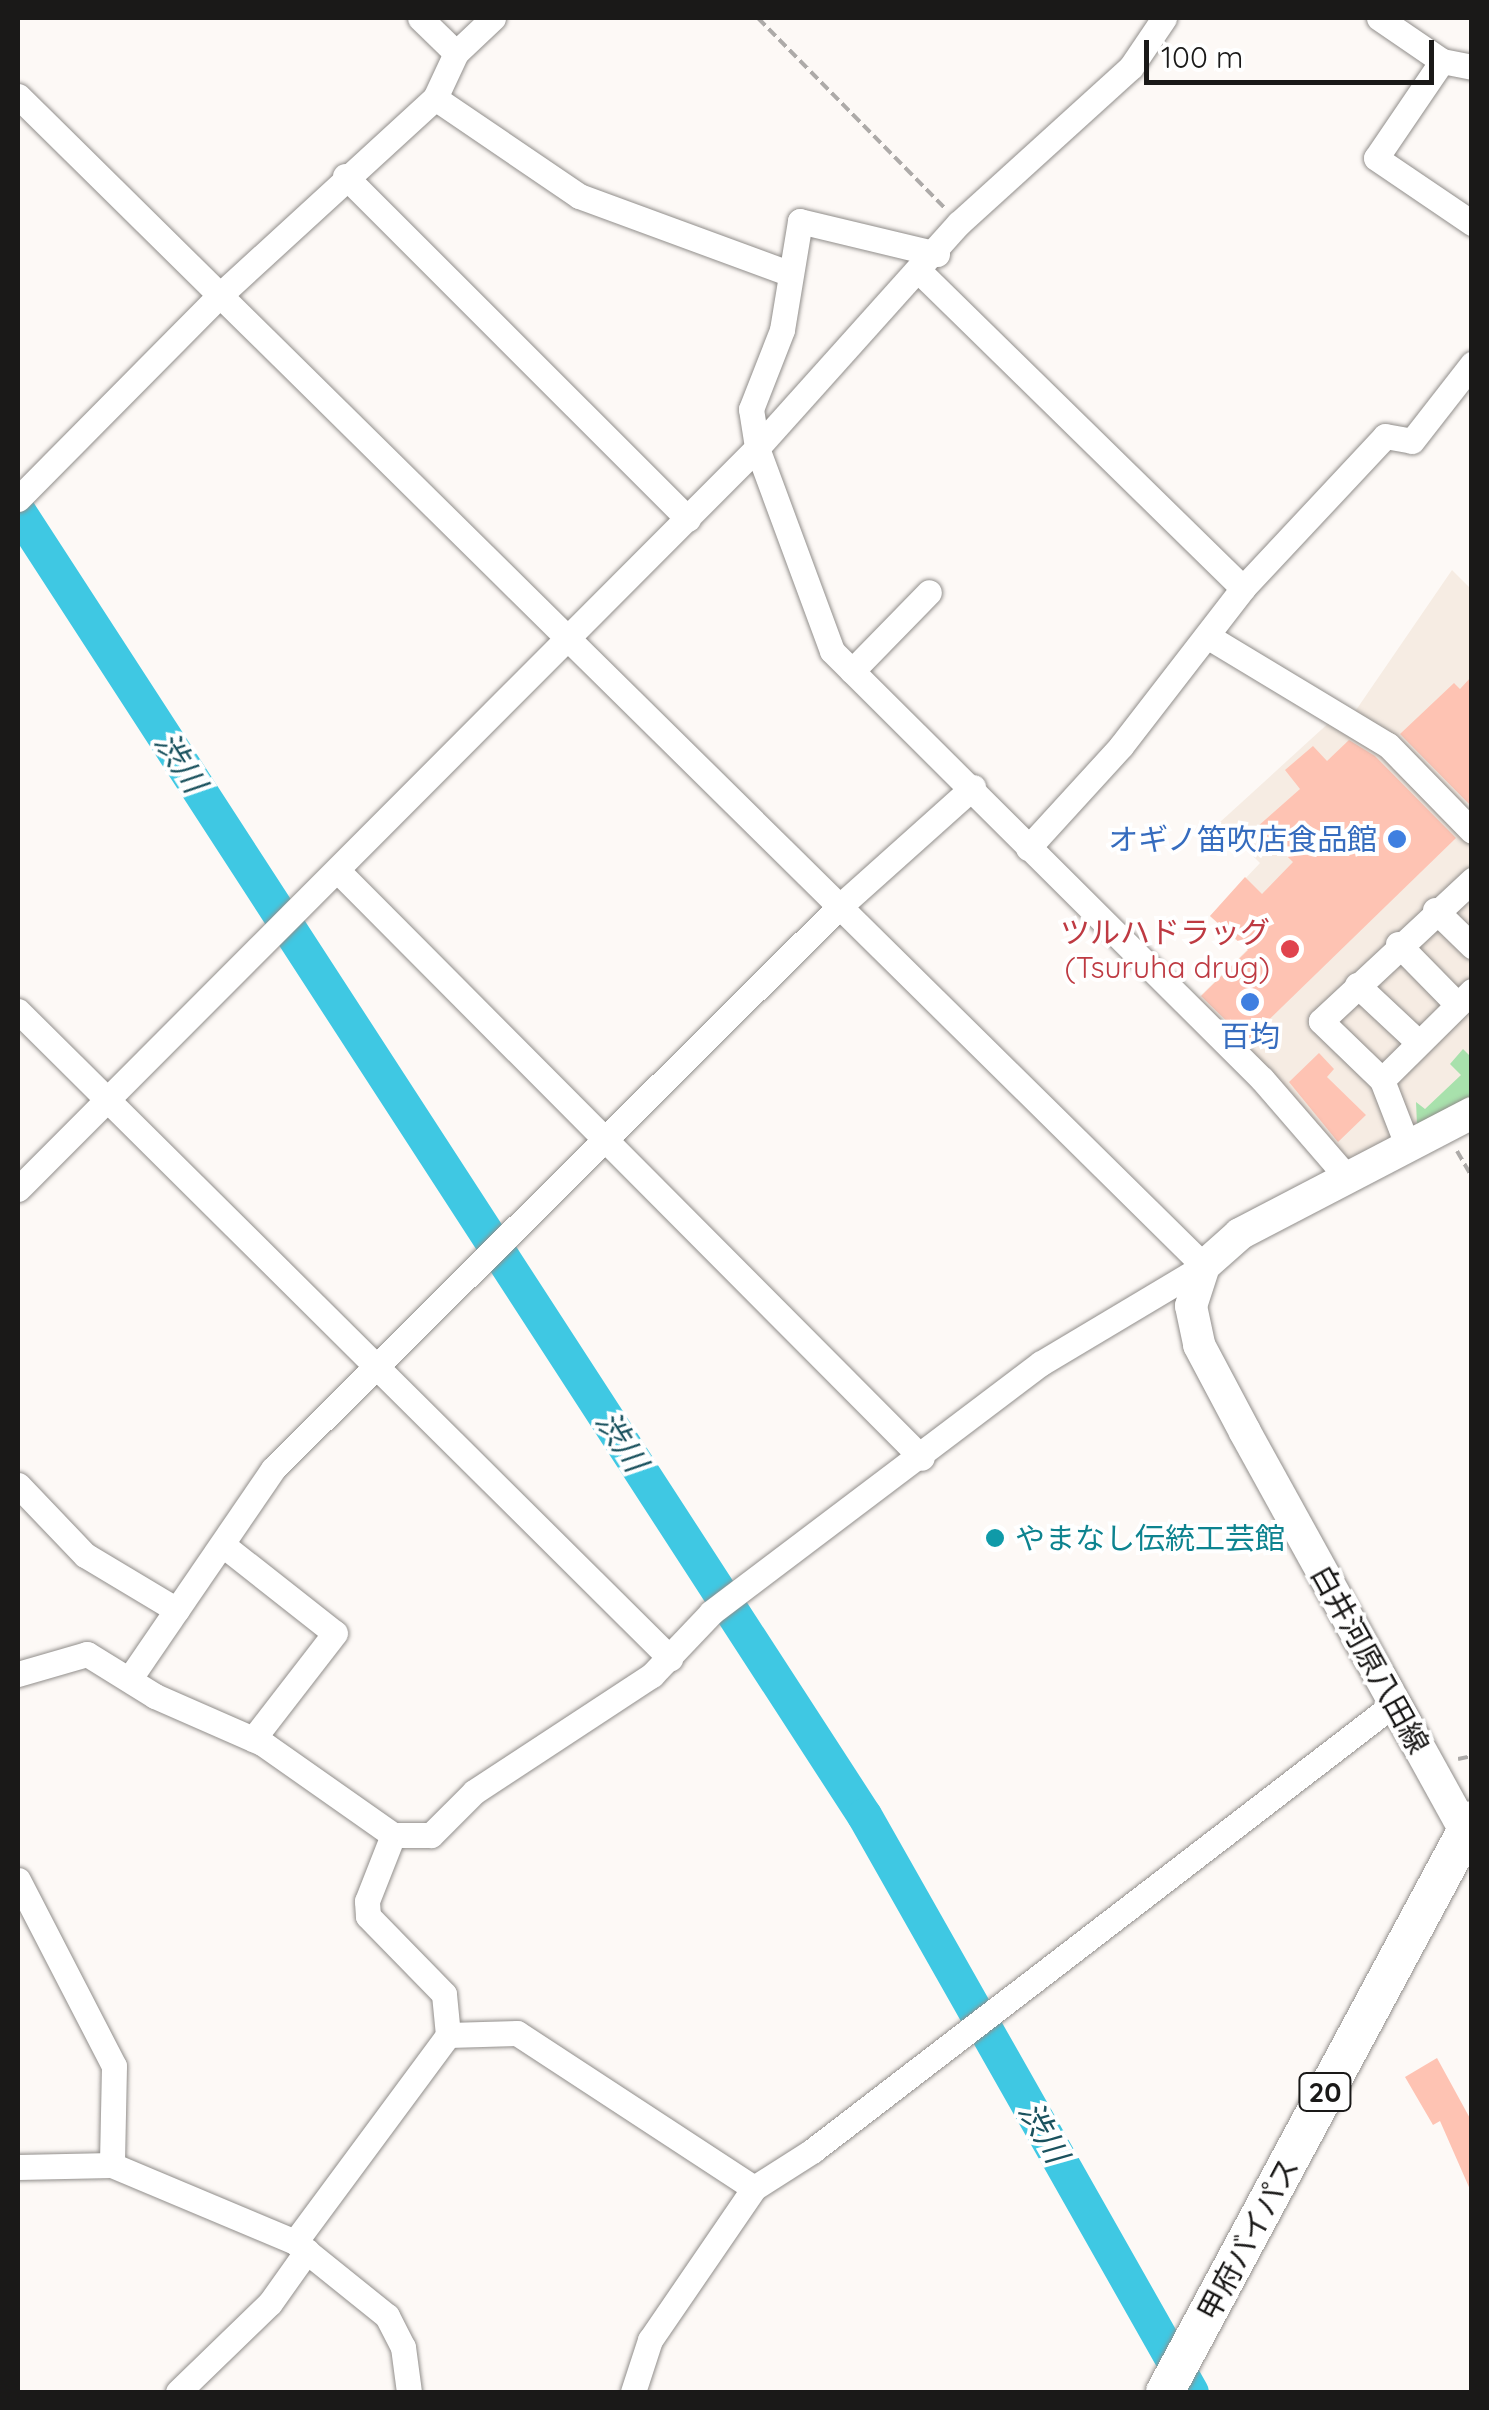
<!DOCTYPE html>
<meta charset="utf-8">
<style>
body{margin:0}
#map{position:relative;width:1489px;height:2410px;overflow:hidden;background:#fdf9f6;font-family:Quicksand,"Noto Sans JP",sans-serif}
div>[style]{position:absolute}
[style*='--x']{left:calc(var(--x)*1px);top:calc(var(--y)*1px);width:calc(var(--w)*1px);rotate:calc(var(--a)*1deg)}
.built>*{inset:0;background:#f6ece3}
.green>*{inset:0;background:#a8e1ac}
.river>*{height:35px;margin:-17.5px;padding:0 17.5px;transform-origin:17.5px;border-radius:17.5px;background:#3fc8e3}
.building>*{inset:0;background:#fec3b3}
.path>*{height:4px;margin-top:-2px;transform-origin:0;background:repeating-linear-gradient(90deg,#adaaa8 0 10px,transparent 0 15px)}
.roads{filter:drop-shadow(0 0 2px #918e8b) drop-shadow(0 0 2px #918e8b)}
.minor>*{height:25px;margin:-12.5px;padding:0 12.5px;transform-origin:12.5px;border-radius:12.5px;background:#fff}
.major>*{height:32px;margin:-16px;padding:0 16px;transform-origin:16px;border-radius:16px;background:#fff}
.highway>*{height:38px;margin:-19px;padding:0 19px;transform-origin:19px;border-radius:19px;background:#fff}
.dots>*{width:28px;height:28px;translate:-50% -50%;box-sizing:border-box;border:5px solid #fff;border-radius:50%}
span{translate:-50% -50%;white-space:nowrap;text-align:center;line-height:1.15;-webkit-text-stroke:8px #fff;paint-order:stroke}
.shield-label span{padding:2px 8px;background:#fff;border:2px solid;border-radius:8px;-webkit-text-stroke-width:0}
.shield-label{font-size:28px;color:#1a1918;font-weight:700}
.shop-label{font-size:30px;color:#366cbe}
.right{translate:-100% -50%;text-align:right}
.health-label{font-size:30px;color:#be3a42}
.culture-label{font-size:30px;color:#0d838f}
.left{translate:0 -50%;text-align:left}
.street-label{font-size:30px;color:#1a1918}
.water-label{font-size:32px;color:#1a525e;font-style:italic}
.frame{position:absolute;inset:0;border:20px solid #1a1918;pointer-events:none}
.scale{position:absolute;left:1144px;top:40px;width:290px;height:45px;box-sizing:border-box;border:5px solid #1a1918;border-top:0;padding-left:12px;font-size:30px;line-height:35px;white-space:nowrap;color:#1a1918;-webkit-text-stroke:8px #fff;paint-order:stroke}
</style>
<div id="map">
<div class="built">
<div style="clip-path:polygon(1452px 570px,1472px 590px,1471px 1101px,1347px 1160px,1192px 1004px,1247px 950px,1210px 916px,1260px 863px,1219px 823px,1333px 719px,1354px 713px)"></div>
</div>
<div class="green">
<div style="clip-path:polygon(1463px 1049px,1471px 1057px,1471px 1101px,1417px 1125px,1416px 1102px,1425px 1109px,1461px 1075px,1450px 1064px)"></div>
</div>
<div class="river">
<div style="--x:18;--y:511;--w:1554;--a:57.03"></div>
<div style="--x:864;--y:1815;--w:663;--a:60.46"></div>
</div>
<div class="building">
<div style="clip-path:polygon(1472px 676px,1472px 807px,1400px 734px,1454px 683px,1460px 689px)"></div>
<div style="clip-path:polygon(1349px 740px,1375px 756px,1456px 838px,1247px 1041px,1201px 996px,1248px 950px,1210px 916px,1245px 877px,1262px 894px,1293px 862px,1257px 827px,1300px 789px,1285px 770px,1313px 746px,1327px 761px)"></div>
<div style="clip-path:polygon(1319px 1053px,1334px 1069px,1327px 1077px,1366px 1115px,1338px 1142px,1289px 1082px)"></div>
<div style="clip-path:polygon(1437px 2058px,1472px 2122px,1472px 2194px,1440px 2121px,1433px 2125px,1405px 2077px)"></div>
</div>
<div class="path">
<div style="--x:758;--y:18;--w:268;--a:45.5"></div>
<div style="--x:1457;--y:1151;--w:30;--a:60"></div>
<div style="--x:1458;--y:1759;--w:14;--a:-12"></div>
</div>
<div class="roads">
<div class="minor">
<div style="--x:420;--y:18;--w:50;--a:44.2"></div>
<div style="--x:1379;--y:18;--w:76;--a:34.3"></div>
<div style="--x:1442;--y:61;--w:31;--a:11"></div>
<div style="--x:1442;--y:61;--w:117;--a:124.2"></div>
<div style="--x:1376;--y:158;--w:116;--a:34.1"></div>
<div style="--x:18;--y:96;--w:1666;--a:44.61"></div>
<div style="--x:1204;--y:1266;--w:190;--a:149.2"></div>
<div style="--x:1041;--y:1363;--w:414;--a:142.9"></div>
<div style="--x:711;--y:1613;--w:86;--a:133.6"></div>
<div style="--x:652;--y:1675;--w:213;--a:146.7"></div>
<div style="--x:474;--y:1792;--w:61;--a:135"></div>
<div style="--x:431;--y:1835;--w:38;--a:180"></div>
<div style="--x:393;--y:1835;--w:160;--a:-144.9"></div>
<div style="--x:262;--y:1743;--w:117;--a:-156.3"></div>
<div style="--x:155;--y:1696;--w:80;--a:-148.3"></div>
<div style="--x:87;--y:1654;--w:72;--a:163.8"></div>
<div style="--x:435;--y:98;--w:174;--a:34.2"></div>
<div style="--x:579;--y:196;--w:223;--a:20.2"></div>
<div style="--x:345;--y:176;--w:485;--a:45"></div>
<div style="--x:937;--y:254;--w:141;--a:-166.5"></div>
<div style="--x:800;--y:221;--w:110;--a:99.4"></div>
<div style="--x:782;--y:330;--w:85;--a:111.4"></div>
<div style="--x:751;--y:409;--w:39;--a:81"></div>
<div style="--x:757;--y:448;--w:216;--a:69.7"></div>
<div style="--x:832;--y:651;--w:607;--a:44.87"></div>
<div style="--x:1262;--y:1079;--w:130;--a:49.1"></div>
<div style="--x:920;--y:272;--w:452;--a:44.4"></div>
<div style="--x:18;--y:499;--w:286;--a:-45.3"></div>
<div style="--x:219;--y:296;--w:293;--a:-42.5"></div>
<div style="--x:435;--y:98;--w:50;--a:-65"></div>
<div style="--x:456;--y:53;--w:51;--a:-43.4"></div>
<div style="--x:1207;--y:636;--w:211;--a:31.1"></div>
<div style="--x:1388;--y:745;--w:120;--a:45.7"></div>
<div style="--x:852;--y:671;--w:110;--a:-45.7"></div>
<div style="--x:1028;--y:848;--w:138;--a:-47.6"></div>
<div style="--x:1121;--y:746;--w:200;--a:-52.3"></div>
<div style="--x:1243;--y:588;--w:208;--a:-46.9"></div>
<div style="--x:1385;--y:436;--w:27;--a:10"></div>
<div style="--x:1412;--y:441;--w:98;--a:-52.1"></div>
<div style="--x:337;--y:870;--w:829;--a:45.15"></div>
<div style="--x:1435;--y:910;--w:52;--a:44.2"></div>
<div style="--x:1398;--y:944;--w:84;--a:45.5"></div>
<div style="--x:1357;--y:985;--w:83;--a:43.1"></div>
<div style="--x:18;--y:1011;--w:919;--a:44.78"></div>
<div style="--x:1382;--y:1080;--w:127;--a:-44.7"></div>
<div style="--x:1406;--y:1142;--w:66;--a:-111.2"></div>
<div style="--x:1382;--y:1080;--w:85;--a:-136"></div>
<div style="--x:1321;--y:1021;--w:207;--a:-43"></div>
<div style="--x:18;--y:1189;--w:1047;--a:-45.08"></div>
<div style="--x:757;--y:448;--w:302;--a:-48.1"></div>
<div style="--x:959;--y:223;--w:232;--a:-42.2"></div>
<div style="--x:1131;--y:67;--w:59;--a:-56"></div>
<div style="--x:18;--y:1485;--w:97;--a:46.3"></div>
<div style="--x:85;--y:1555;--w:107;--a:30.9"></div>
<div style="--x:223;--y:1545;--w:142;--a:38.2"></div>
<div style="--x:335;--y:1633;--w:134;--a:127.7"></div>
<div style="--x:130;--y:1678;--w:253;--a:-55.6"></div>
<div style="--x:273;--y:1469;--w:798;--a:-44.8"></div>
<div style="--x:839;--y:907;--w:180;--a:-41.8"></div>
<div style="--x:18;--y:1880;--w:209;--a:62.7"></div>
<div style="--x:114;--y:2066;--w:99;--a:91.2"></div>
<div style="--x:448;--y:2035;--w:69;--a:-1.7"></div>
<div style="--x:517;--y:2033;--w:283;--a:33.2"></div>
<div style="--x:18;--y:2167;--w:94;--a:-1.2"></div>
<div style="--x:112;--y:2165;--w:199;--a:22.8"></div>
<div style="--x:295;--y:2242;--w:118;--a:38.8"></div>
<div style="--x:387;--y:2316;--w:35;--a:63"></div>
<div style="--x:403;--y:2347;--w:45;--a:82.4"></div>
<div style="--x:295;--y:2242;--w:257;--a:-53.5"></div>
<div style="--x:448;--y:2035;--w:41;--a:-95.6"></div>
<div style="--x:444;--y:1994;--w:109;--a:-134.3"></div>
<div style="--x:368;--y:1916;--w:15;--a:-94"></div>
<div style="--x:367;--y:1901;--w:71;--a:-68.5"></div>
<div style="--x:178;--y:2392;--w:128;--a:-44.1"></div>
<div style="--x:270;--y:2303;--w:64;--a:-54.6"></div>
<div style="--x:633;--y:2392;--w:55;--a:-71.9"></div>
<div style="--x:650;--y:2340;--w:184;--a:-55.6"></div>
<div style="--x:754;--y:2188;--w:69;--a:-32.5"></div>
<div style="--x:812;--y:2151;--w:735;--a:-37.54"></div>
</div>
<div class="major">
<div style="--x:1472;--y:1113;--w:262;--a:152.5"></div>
<div style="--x:1240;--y:1234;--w:48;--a:138.4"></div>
<div style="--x:1204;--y:1266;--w:42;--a:108"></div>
<div style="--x:1191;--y:1306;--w:40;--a:78"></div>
<div style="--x:1199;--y:1345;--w:98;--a:62.1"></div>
<div style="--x:1245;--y:1432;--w:470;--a:61.1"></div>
</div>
<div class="highway">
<div style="--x:1165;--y:2392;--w:649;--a:-61.78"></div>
</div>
</div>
<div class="dots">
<div style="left:1397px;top:839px;background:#3f7fe0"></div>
<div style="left:1290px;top:949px;background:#e0444e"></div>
<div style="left:1250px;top:1002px;background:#3f7fe0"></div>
<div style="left:995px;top:1538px;background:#0f9aa8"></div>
</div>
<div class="shield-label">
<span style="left:1325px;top:2092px">20</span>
</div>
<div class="shop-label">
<span class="right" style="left:1377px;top:839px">オギノ笛吹店食品館</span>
<span style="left:1250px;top:1036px">百均</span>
</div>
<div class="health-label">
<span class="right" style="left:1270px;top:949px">ツルハドラッグ<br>(Tsuruha drug)</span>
</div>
<div class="culture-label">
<span class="left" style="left:1015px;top:1538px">やまなし伝統工芸館</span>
</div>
<div class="street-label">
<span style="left:1370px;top:1659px;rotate:61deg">白井河原八田線</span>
<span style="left:1248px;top:2239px;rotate:-62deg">甲府バイパス</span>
</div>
<div class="water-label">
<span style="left:181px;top:762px;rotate:57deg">渋川</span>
<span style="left:622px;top:1441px;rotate:57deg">渋川</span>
<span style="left:1044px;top:2132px;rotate:60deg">渋川</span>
</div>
<div class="frame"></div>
<div class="scale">100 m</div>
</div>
